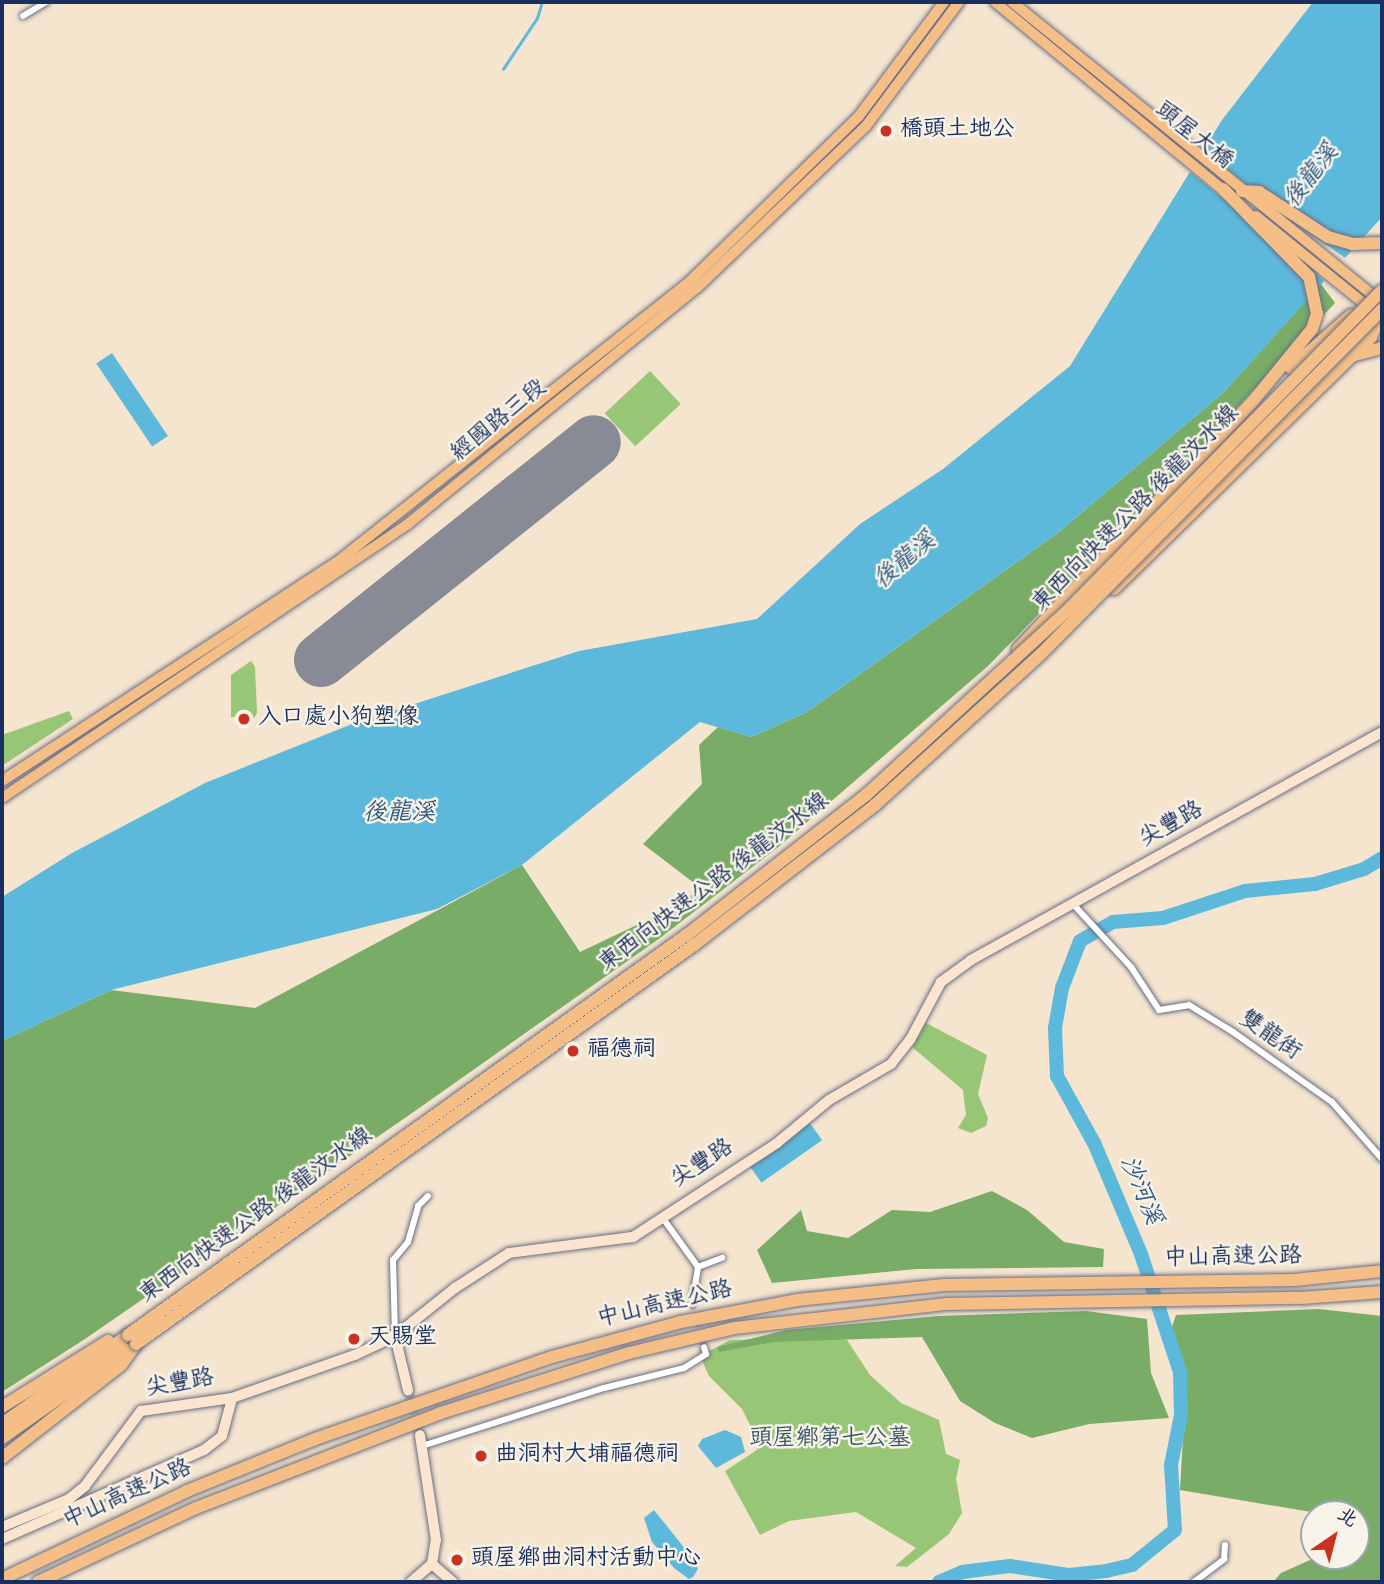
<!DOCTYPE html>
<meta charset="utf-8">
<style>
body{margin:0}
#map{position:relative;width:1384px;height:1584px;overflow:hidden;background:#f5e4ce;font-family:Dekko,"LXGW WenKai TC",sans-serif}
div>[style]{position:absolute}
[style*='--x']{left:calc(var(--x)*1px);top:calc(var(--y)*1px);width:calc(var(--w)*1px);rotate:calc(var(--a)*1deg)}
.green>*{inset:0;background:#97c776;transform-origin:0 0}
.forest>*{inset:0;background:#79ac67}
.water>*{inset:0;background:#5db9db;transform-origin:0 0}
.pier>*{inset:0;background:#f5e4ce}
.stream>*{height:2.5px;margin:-1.25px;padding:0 1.25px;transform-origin:1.25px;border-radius:1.25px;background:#5db9db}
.river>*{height:14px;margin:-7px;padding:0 7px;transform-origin:7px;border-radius:7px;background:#5db9db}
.runway>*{height:54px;margin:-27px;padding:0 27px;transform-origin:27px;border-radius:27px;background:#888a96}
.street-tunnel>*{height:6px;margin-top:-3px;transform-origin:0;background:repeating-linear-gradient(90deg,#c9c0b8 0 6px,transparent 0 9px)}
.secondary-tunnel>*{height:10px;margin-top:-5px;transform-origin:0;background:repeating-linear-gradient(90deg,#c9c0b8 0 10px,transparent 0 15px)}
.roads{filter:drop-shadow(0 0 2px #676e85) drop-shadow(0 0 2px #676e85)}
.street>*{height:6px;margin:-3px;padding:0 3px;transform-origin:3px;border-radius:3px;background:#fff}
.secondary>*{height:10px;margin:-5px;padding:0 5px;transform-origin:5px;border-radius:5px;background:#fbe5cf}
.primary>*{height:10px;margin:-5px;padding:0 5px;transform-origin:5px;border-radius:5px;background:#f6be87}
.highway>*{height:12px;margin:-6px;padding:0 6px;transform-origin:6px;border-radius:6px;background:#f6be87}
.bridges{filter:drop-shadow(0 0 2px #676e85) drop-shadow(0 0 2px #676e85)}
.highway-bridge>*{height:12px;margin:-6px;padding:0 6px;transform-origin:6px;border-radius:6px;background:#f6be87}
.dots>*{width:19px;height:19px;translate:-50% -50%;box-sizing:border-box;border:4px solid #f7f3e8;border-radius:50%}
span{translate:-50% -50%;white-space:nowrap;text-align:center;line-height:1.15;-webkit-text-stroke:5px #f7f3e8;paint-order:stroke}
.poi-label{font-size:23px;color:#1b2f5e}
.left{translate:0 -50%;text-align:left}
.street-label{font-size:23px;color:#1b2f5e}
.park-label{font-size:23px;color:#3a5564}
.water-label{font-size:24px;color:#2f5884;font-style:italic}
.frame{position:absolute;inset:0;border:4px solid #1b2f5e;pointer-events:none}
.north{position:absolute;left:1300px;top:1500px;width:70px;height:70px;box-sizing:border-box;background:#f7f3e8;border:2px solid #9fa5b1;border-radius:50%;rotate:35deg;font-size:19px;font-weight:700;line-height:28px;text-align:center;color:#1b2f5e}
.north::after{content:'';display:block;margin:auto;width:24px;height:32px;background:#c8321e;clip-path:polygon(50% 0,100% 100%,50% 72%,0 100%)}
</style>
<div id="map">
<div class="green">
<div style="left:650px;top:371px;width:45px;height:62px;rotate:47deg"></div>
<div style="clip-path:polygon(251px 661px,255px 667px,257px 713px,254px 718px,231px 717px,231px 675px)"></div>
<div style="clip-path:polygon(69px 711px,73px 719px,2px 766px,2px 735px)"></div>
<div style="clip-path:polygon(926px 1023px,987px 1055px,978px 1094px,988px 1118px,986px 1126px,971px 1133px,958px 1128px,966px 1115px,963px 1090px,912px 1047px)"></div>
<div style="clip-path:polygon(820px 1338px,847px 1340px,870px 1375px,901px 1403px,939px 1420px,946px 1454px,960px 1460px,956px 1479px,962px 1513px,949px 1534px,907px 1567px,895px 1566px,916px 1548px,856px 1512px,789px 1521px,760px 1535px,725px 1471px,757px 1450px,756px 1437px,742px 1409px,709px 1376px,700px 1356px,730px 1340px)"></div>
</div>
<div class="forest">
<div style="clip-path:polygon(1321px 284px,1335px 303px,1171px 478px,988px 666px,777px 848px,660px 938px,415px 1111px,85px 1339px,2px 1392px,2px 1041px,111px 990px,255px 1008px,522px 865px,580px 952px,662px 913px,702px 889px,643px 844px,702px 784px,699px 745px,718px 727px,751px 737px,807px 712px,1059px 532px,1224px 392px)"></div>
<div style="clip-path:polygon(992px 1191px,1027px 1210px,1064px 1242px,1104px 1249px,1103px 1267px,916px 1269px,772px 1283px,757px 1250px,801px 1210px,807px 1231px,848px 1238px,892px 1210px,930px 1212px)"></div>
<div style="clip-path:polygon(1319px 1309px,1382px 1316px,1382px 1582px,1273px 1582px,1281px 1573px,1319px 1556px,1356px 1556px,1356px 1514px,1323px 1514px,1180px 1490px,1186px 1383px,1172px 1327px,1176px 1315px)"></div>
<div style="clip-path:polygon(1086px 1311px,1147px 1319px,1151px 1373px,1169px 1418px,1089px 1424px,1032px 1438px,995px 1423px,960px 1401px,922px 1337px,774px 1342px,719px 1352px,717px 1347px,786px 1330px,938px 1316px)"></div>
</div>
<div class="water">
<div style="clip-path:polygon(1313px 2px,1382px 2px,1382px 217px,1224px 392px,1059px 532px,807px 712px,751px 737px,700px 722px,522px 865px,437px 909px,111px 990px,2px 1041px,2px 897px,72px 853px,205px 783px,352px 724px,579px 651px,757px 619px,860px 524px,943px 469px,1070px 366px,1222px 120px)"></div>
<div style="left:112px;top:353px;width:100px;height:19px;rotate:56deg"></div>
<div style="left:810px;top:1123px;width:21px;height:74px;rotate:55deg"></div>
<div style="clip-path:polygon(725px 1430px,741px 1437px,745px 1452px,716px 1468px,698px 1446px,702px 1439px)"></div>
<div style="clip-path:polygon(654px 1510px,694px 1560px,698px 1569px,693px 1577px,689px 1579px,674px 1568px,652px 1542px,644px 1518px)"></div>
</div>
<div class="pier">
<div style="clip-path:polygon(1201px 148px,1281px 213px,1348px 260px,1327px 283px,1188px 170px)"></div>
</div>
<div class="stream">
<div style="--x:503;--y:69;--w:61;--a:-56.3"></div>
<div style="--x:537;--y:18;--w:17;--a:-73"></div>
</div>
<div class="river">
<div style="--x:939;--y:1582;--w:25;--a:-23"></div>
<div style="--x:962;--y:1572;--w:48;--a:-7.1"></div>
<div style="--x:1010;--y:1566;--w:60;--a:8.7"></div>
<div style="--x:1069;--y:1575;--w:37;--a:-6"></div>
<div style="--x:1106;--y:1571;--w:27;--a:-13"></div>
<div style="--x:1132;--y:1565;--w:55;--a:-39.1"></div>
<div style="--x:1175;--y:1530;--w:65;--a:-93.5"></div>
<div style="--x:1171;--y:1465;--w:51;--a:-78.7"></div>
<div style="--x:1181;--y:1415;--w:43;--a:-91.3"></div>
<div style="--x:1180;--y:1372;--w:124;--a:-108.3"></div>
<div style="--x:1141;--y:1254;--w:121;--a:-112.9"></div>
<div style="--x:1094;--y:1143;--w:77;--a:-118.9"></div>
<div style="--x:1057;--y:1076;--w:48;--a:-92.4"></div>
<div style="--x:1055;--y:1028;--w:41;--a:-80.1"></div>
<div style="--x:1062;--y:988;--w:50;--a:-69"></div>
<div style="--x:1080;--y:941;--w:38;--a:-30"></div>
<div style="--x:1113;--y:922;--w:50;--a:-4.6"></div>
<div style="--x:1163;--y:918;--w:86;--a:-18.2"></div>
<div style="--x:1245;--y:891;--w:70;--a:-5.7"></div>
<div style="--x:1315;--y:884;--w:51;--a:-17"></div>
<div style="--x:1364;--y:869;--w:21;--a:-31"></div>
</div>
<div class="runway">
<div style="--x:321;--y:660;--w:349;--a:-38.6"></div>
</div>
<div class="street-tunnel">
<div style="--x:692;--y:1304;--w:45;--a:74.4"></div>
</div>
<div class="secondary-tunnel">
<div style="--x:408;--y:1390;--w:47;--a:75.1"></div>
</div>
<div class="roads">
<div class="street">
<div style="--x:23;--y:16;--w:27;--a:-31"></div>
<div style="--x:1073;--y:904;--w:86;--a:47.4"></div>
<div style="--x:1131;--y:967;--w:51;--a:56.9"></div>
<div style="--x:1159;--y:1010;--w:30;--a:-9"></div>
<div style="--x:1189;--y:1005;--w:52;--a:31.5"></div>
<div style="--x:1233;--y:1032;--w:121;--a:35.3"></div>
<div style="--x:1332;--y:1102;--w:76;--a:48.7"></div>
<div style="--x:662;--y:1217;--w:62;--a:54.2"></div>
<div style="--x:698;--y:1267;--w:37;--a:99"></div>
<div style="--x:698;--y:1267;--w:26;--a:-21"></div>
<div style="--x:395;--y:1336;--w:76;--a:-91.5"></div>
<div style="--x:393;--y:1260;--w:23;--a:-50"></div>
<div style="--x:408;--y:1242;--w:37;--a:-74"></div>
<div style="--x:418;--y:1206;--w:14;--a:-45"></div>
<div style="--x:422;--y:1446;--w:191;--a:-17.7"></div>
<div style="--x:604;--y:1388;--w:82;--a:-14"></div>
<div style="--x:684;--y:1368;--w:26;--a:-32"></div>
<div style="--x:706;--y:1354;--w:7;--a:-106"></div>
<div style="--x:1194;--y:1582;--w:38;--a:-37"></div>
<div style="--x:1224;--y:1559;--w:14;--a:-86"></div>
</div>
<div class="secondary">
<div style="--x:395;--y:1336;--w:56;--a:76.5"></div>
<div style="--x:2;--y:1527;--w:73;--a:-22.7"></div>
<div style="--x:69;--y:1499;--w:21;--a:-39"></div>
<div style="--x:85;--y:1486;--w:94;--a:-53.3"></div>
<div style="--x:141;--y:1411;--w:92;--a:-8.1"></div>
<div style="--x:232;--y:1398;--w:130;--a:-19.3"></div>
<div style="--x:355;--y:1355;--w:44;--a:-25.4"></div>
<div style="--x:395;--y:1336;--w:77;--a:-38.7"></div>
<div style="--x:455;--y:1288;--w:64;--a:-32.9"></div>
<div style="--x:509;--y:1253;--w:125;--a:-7.4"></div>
<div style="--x:633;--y:1237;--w:172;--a:-33.1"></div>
<div style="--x:777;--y:1143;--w:67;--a:-39.6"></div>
<div style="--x:829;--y:1100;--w:72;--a:-30.1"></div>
<div style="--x:891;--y:1064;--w:31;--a:-52"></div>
<div style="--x:910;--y:1040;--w:66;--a:-61.9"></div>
<div style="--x:941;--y:982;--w:37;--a:-36"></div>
<div style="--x:971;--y:960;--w:470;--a:-29"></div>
<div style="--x:2;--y:1539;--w:221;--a:-23.8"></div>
<div style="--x:204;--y:1450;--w:23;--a:-38"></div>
<div style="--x:222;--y:1436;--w:39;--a:-75"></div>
<div style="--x:432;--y:1564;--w:28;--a:41"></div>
<div style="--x:411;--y:1582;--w:28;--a:-41"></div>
<div style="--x:432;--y:1564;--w:24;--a:-81"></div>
<div style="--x:436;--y:1540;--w:106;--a:-98.7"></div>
</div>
<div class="primary">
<div style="--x:995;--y:2;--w:301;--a:39.5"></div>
<div style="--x:1012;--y:2;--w:477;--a:39.1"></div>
<div style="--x:1256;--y:216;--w:149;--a:39"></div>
<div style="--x:2;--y:781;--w:400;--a:-33.2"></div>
<div style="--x:337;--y:562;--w:453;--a:-38.5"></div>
<div style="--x:691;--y:280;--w:235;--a:-44.3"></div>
<div style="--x:859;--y:116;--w:142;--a:-53.3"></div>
<div style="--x:2;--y:798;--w:490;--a:-34"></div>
<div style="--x:408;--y:524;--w:375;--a:-39.3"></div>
<div style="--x:698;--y:287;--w:233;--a:-43.8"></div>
<div style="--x:866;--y:126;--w:155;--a:-53.1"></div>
</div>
<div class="highway">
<div style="--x:1242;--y:191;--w:17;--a:3"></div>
<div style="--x:1259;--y:192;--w:82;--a:33.1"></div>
<div style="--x:1328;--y:237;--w:25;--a:16"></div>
<div style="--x:1352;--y:244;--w:30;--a:-2"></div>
<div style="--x:1355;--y:355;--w:28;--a:-15"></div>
<div style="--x:1291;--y:368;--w:80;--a:-41.5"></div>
<div style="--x:1114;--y:589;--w:360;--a:-44.4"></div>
<div style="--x:1371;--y:337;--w:27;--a:-66"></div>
<div style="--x:1018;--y:649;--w:343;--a:-46.5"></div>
<div style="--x:1254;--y:400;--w:92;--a:-50.8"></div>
<div style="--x:1312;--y:329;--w:16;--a:-72"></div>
<div style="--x:1317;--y:314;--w:38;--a:-102"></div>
<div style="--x:1309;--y:277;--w:123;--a:-134.3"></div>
<div style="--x:2;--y:1407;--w:125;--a:-31.9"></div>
<div style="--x:2;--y:1424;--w:154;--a:-35.2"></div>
<div style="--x:2;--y:1438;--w:153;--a:-35.1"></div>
<div style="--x:2;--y:1458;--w:151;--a:-38"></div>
<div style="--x:121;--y:1365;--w:26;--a:-54"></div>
<div style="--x:2;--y:1579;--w:205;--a:-25.4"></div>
<div style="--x:187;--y:1491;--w:138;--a:-22.1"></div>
<div style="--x:315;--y:1439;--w:251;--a:-19.1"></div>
<div style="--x:552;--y:1357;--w:134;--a:-15.2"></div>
<div style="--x:681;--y:1322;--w:118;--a:-10.7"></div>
<div style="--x:797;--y:1300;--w:148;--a:-5.8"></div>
<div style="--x:944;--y:1285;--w:350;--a:-0.8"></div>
<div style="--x:1294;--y:1280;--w:88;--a:-5.8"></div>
<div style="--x:38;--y:1582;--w:174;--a:-25.1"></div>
<div style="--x:196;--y:1508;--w:263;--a:-21.2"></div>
<div style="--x:441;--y:1413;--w:197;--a:-17.7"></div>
<div style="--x:629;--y:1353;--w:109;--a:-13.3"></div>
<div style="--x:735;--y:1328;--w:213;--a:-6.5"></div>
<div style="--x:947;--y:1304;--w:354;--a:-1"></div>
<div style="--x:1301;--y:1298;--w:81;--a:-4.2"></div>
</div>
</div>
<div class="bridges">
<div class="highway-bridge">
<div style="--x:128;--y:1335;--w:689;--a:-35.61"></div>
<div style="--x:688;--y:934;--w:226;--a:-38"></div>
<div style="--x:866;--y:795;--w:277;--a:-42.5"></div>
<div style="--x:1070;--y:608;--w:445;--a:-45.5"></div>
<div style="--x:136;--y:1344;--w:686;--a:-35.57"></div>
<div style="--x:694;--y:945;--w:229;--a:-37.7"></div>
<div style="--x:875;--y:805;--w:224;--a:-42.3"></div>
<div style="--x:1041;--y:654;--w:485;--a:-45.3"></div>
</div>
</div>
<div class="dots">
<div style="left:886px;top:131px;background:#c8321e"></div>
<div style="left:244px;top:719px;background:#c8321e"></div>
<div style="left:573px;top:1051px;background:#c8321e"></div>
<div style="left:354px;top:1339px;background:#c8321e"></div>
<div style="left:481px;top:1456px;background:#c8321e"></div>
<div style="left:457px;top:1560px;background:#c8321e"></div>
</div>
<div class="poi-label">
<span class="left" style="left:900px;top:131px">橋頭土地公</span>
<span class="left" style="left:258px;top:719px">入口處小狗塑像</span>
<span class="left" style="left:587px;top:1051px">福德祠</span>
<span class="left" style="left:368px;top:1339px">天賜堂</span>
<span class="left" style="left:495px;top:1456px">曲洞村大埔福德祠</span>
<span class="left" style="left:471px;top:1560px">頭屋鄉曲洞村活動中心</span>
</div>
<div class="street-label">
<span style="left:1193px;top:137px;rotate:39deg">頭屋大橋</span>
<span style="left:500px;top:422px;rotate:-39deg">經國路三段</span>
<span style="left:1137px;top:510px;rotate:-45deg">東西向快速公路 後龍汶水線</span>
<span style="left:1172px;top:826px;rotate:-29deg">尖豐路</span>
<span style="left:715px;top:884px;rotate:-37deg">東西向快速公路 後龍汶水線</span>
<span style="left:1269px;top:1037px;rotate:34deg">雙龍街</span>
<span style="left:703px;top:1165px;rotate:-33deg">尖豐路</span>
<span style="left:257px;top:1217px;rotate:-36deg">東西向快速公路 後龍汶水線</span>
<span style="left:1233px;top:1259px;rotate:-1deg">中山高速公路</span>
<span style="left:665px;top:1306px;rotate:-13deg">中山高速公路</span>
<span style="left:180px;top:1385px;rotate:-10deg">尖豐路</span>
<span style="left:128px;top:1496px;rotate:-24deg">中山高速公路</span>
</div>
<div class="park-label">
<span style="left:830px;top:1440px">頭屋鄉第七公墓</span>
</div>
<div class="water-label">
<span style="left:1313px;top:177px;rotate:-52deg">後龍溪</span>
<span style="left:906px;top:562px;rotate:-40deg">後龍溪</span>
<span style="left:399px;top:815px">後龍溪</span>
<span style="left:1139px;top:1191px;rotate:67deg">沙河溪</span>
</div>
<div class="frame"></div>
<div class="north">北</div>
</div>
